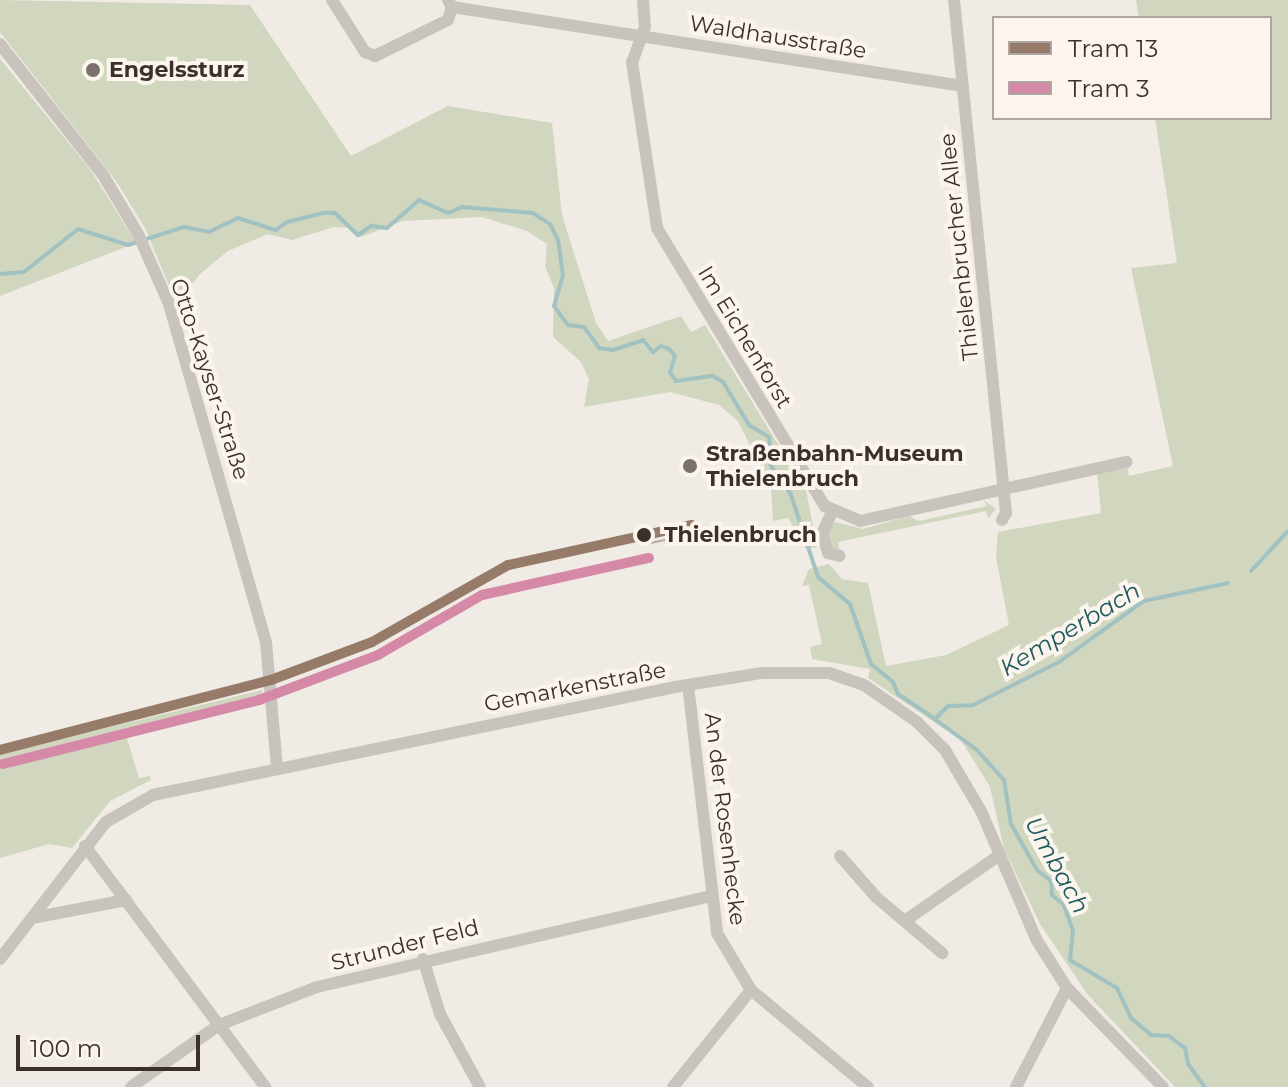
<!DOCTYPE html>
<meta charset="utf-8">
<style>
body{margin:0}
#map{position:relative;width:1288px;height:1087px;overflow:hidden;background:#f0ebe5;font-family:Montserrat,sans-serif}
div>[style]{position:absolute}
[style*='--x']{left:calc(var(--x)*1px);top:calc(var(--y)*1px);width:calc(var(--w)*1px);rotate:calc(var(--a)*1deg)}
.green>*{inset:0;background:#d1d6bf}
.stream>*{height:4px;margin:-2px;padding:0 2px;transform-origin:2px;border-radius:2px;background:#a1c2c1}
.minor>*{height:12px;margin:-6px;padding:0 6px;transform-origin:6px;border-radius:6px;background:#c9c3be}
.tram>*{height:2px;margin:-1px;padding:0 1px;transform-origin:1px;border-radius:1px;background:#b1aca8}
.tram-1>*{height:10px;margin:-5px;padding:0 5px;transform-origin:5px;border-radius:5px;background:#967b68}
.tram-2>*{height:10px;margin:-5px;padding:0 5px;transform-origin:5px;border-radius:5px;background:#d589a7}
.dots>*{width:22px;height:22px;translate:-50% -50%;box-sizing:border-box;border:4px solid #fbf5ee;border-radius:50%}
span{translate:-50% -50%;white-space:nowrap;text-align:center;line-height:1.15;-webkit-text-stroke:8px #fbf5ee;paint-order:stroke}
.street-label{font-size:22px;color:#3b302b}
.poi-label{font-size:22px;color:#3b302b;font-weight:700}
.left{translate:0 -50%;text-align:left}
.stop-label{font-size:22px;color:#3b302b;font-weight:700}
.water-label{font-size:24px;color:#1f5a5e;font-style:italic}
.legend{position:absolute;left:992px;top:16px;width:280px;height:104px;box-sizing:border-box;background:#fbf5ee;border:2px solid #aea6a0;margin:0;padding:10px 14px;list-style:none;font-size:24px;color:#3b302b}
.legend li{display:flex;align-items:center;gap:16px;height:40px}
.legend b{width:40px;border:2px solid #aea6a0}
.scale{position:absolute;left:16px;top:1035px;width:184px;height:36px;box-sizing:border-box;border:4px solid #3b302b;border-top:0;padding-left:10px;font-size:24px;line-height:28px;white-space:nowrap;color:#3b302b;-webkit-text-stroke:6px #fbf5ee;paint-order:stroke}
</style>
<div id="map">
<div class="green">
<div style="clip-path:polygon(0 0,250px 5px,351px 156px,448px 106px,552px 123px,562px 215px,596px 323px,608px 341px,681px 316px,691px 332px,705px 325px,806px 490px,817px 547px,806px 549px,788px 518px,773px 521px,771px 488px,738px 421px,719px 405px,670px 392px,584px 407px,589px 379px,581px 362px,553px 337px,554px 288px,545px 267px,547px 244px,527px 231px,482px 217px,403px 221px,361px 237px,351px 228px,334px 227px,292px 240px,268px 234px,228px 251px,199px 275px,177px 305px,145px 228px,116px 181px,0 32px)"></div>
<div style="clip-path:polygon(1136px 0,1288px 0,1288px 1087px,1175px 1087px,1088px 995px,1040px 924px,1004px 849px,990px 787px,961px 740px,868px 678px,870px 669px,812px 659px,810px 647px,822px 644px,809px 585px,802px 586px,809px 569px,829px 564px,842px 579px,868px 583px,886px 666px,946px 655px,1009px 625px,996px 557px,998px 532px,1101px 513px,1097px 472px,1127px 466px,1129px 476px,1173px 466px,1131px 268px,1177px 263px,1155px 118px,1270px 118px,1270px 18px,1139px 18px)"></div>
<div style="clip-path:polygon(0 59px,90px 169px,136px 243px,0 296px)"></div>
<div style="clip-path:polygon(983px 500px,996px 509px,988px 518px,986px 511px,838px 542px,840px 551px,831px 549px,827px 530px,835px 522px,863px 529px,909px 516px,919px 521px,987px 506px)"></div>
<div style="clip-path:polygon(262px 690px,261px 704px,125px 732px,139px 778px,150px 776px,151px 780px,110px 801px,72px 848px,49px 844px,0 858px,0 754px)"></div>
</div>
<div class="stream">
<div style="--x:0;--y:274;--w:24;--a:-5"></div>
<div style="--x:24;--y:272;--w:69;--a:-38.5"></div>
<div style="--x:78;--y:229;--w:52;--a:17.7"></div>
<div style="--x:128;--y:245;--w:59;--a:-17.8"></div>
<div style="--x:184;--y:227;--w:25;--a:11"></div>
<div style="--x:209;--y:232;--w:32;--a:-26"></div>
<div style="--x:238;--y:218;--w:40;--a:18"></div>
<div style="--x:276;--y:230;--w:14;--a:-36"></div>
<div style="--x:287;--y:222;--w:38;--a:-14"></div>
<div style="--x:324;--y:213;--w:11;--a:0"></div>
<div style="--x:335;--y:213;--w:32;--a:44"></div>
<div style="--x:358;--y:235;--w:16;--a:-35"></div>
<div style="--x:371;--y:226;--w:16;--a:7"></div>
<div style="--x:387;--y:228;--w:43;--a:-41.2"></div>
<div style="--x:419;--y:200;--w:32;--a:24"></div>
<div style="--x:448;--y:213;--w:15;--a:-23"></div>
<div style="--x:462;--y:207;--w:71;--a:4.8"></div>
<div style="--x:533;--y:213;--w:20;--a:33"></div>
<div style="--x:550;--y:224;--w:18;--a:63"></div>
<div style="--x:558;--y:240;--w:35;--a:82"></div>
<div style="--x:563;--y:275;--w:32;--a:106"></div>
<div style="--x:554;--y:306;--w:24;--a:54"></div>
<div style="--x:568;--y:325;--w:16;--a:7"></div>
<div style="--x:584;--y:327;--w:26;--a:54"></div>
<div style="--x:599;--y:348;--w:14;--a:8"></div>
<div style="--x:613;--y:350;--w:32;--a:-18"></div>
<div style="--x:643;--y:340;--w:16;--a:50"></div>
<div style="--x:653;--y:352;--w:10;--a:-37"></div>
<div style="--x:661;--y:346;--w:9;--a:21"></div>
<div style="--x:669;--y:349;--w:9;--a:49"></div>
<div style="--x:675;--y:356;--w:17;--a:107"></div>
<div style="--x:670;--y:372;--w:11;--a:56"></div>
<div style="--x:676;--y:381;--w:37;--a:-8"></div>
<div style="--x:713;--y:376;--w:12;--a:31"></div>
<div style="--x:723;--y:382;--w:50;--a:58.8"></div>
<div style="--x:749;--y:425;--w:23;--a:31"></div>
<div style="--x:769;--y:437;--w:29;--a:86"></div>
<div style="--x:771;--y:466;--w:35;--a:55"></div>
<div style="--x:791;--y:495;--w:86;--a:71.8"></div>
<div style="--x:818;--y:577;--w:42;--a:40.2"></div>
<div style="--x:850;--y:604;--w:64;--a:70.7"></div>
<div style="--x:871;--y:664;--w:28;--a:39"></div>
<div style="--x:893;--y:682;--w:13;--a:67"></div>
<div style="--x:898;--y:694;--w:45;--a:34"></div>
<div style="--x:935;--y:719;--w:18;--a:-45"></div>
<div style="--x:948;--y:706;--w:25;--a:-2"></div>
<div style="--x:973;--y:705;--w:96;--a:-26.6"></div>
<div style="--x:1059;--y:662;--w:105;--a:-35.7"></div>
<div style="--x:1144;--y:601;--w:86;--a:-12.1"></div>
<div style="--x:1251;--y:571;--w:54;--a:-47.2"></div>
<div style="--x:936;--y:720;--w:51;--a:36.2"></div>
<div style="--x:977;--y:750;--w:40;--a:48"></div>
<div style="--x:1004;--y:780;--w:45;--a:81"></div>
<div style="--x:1011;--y:824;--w:53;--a:60.5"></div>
<div style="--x:1037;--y:870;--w:18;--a:38"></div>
<div style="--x:1051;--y:881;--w:14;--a:86"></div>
<div style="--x:1052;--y:895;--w:16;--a:40"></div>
<div style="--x:1064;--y:905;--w:28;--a:71"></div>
<div style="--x:1073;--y:931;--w:29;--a:96"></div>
<div style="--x:1070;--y:960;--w:55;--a:30.8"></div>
<div style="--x:1117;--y:988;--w:33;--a:65"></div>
<div style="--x:1131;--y:1018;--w:26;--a:40"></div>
<div style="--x:1151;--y:1035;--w:18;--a:3"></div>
<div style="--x:1169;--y:1036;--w:20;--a:37"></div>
<div style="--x:1185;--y:1048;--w:16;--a:79"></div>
<div style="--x:1188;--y:1064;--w:29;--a:54"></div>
</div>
<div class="minor">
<div style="--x:332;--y:0;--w:62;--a:57.6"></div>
<div style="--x:365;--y:52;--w:11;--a:22"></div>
<div style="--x:375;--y:56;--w:81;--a:-26.3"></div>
<div style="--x:448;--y:20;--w:14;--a:-73"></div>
<div style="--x:448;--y:0;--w:8;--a:60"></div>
<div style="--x:452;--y:7;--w:517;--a:8.79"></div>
<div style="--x:643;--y:0;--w:27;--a:86"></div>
<div style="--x:645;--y:27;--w:37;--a:110"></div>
<div style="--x:632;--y:62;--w:168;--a:81.4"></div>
<div style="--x:657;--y:228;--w:325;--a:58.9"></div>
<div style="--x:825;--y:506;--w:38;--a:23"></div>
<div style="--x:860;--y:521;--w:273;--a:-12.5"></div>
<div style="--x:954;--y:0;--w:516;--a:84.21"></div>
<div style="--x:1006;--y:513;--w:8;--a:120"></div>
<div style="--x:0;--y:44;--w:167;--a:51.8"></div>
<div style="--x:103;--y:175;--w:69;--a:59.3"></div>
<div style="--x:138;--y:234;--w:77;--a:66.1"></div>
<div style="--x:169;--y:304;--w:352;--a:74"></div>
<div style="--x:266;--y:642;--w:126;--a:85"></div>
<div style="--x:832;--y:512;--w:23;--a:115"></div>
<div style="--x:822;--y:533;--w:21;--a:73"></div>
<div style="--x:828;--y:553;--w:12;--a:14"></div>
<div style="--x:688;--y:685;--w:250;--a:83.3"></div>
<div style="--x:717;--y:933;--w:66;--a:59.2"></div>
<div style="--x:751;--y:990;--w:152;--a:39.7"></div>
<div style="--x:85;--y:846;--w:301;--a:53.2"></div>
<div style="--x:840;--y:856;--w:55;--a:48.7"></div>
<div style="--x:876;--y:897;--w:87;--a:40.3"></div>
<div style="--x:32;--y:918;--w:96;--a:-10.8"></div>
<div style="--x:906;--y:920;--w:112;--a:-34.8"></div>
<div style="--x:0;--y:959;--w:173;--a:-52.3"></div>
<div style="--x:106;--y:822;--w:54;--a:-29.9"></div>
<div style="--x:153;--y:795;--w:533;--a:-11.69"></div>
<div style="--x:675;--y:687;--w:87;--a:-9.2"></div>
<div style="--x:761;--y:673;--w:68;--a:0"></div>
<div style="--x:829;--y:673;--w:37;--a:19"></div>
<div style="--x:864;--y:685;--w:65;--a:34.9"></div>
<div style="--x:917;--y:722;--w:40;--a:45"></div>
<div style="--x:945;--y:750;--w:71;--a:59.5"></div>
<div style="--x:981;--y:811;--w:139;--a:66.7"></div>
<div style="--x:1036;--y:939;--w:58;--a:57.7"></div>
<div style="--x:1067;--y:988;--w:138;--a:45.9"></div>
<div style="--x:423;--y:959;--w:58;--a:72.8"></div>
<div style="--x:440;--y:1014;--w:83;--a:61.3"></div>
<div style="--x:131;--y:1087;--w:108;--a:-35.2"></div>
<div style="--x:219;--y:1025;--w:105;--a:-21.2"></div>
<div style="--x:317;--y:987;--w:404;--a:-13"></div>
<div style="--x:673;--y:1087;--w:124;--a:-51.2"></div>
<div style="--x:1016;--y:1087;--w:111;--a:-62.7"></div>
</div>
<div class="tram">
<div style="--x:646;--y:544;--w:48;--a:-12"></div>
</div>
<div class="tram-1">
<div style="--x:0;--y:750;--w:280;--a:-14.5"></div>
<div style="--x:271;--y:680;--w:108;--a:-20.6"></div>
<div style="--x:372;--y:642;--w:156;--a:-29.5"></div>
<div style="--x:508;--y:565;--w:188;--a:-12.3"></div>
</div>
<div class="tram-2">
<div style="--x:3;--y:764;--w:264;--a:-14"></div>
<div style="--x:259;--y:700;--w:127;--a:-20.7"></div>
<div style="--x:378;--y:655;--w:120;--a:-30"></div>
<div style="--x:482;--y:595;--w:171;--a:-12.5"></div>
</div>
<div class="dots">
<div style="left:93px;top:70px;background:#7a716c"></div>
<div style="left:690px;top:466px;background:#7a716c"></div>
<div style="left:644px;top:535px;background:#3b302b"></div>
</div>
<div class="street-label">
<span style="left:778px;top:37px;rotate:9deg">Waldhausstraße</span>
<span style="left:959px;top:247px;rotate:-96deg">Thielenbrucher Allee</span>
<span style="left:745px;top:337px;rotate:59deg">Im Eichenforst</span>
<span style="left:210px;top:379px;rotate:72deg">Otto-Kayser-Straße</span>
<span style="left:575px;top:687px;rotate:-11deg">Gemarkenstraße</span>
<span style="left:725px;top:819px;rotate:83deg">An der Rosenhecke</span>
<span style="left:405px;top:945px;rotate:-14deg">Strunder Feld</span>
</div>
<div class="poi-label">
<span class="left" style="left:109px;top:70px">Engelssturz</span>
<span class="left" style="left:706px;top:466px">Straßenbahn-Museum<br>Thielenbruch</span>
</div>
<div class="stop-label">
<span class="left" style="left:664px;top:535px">Thielenbruch</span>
</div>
<div class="water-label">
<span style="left:1070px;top:629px;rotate:-31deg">Kemperbach</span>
<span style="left:1057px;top:865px;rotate:61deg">Umbach</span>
</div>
<ul class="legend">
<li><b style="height:10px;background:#967b68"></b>Tram 13</li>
<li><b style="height:10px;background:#d589a7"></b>Tram 3</li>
</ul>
<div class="scale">100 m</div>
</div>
